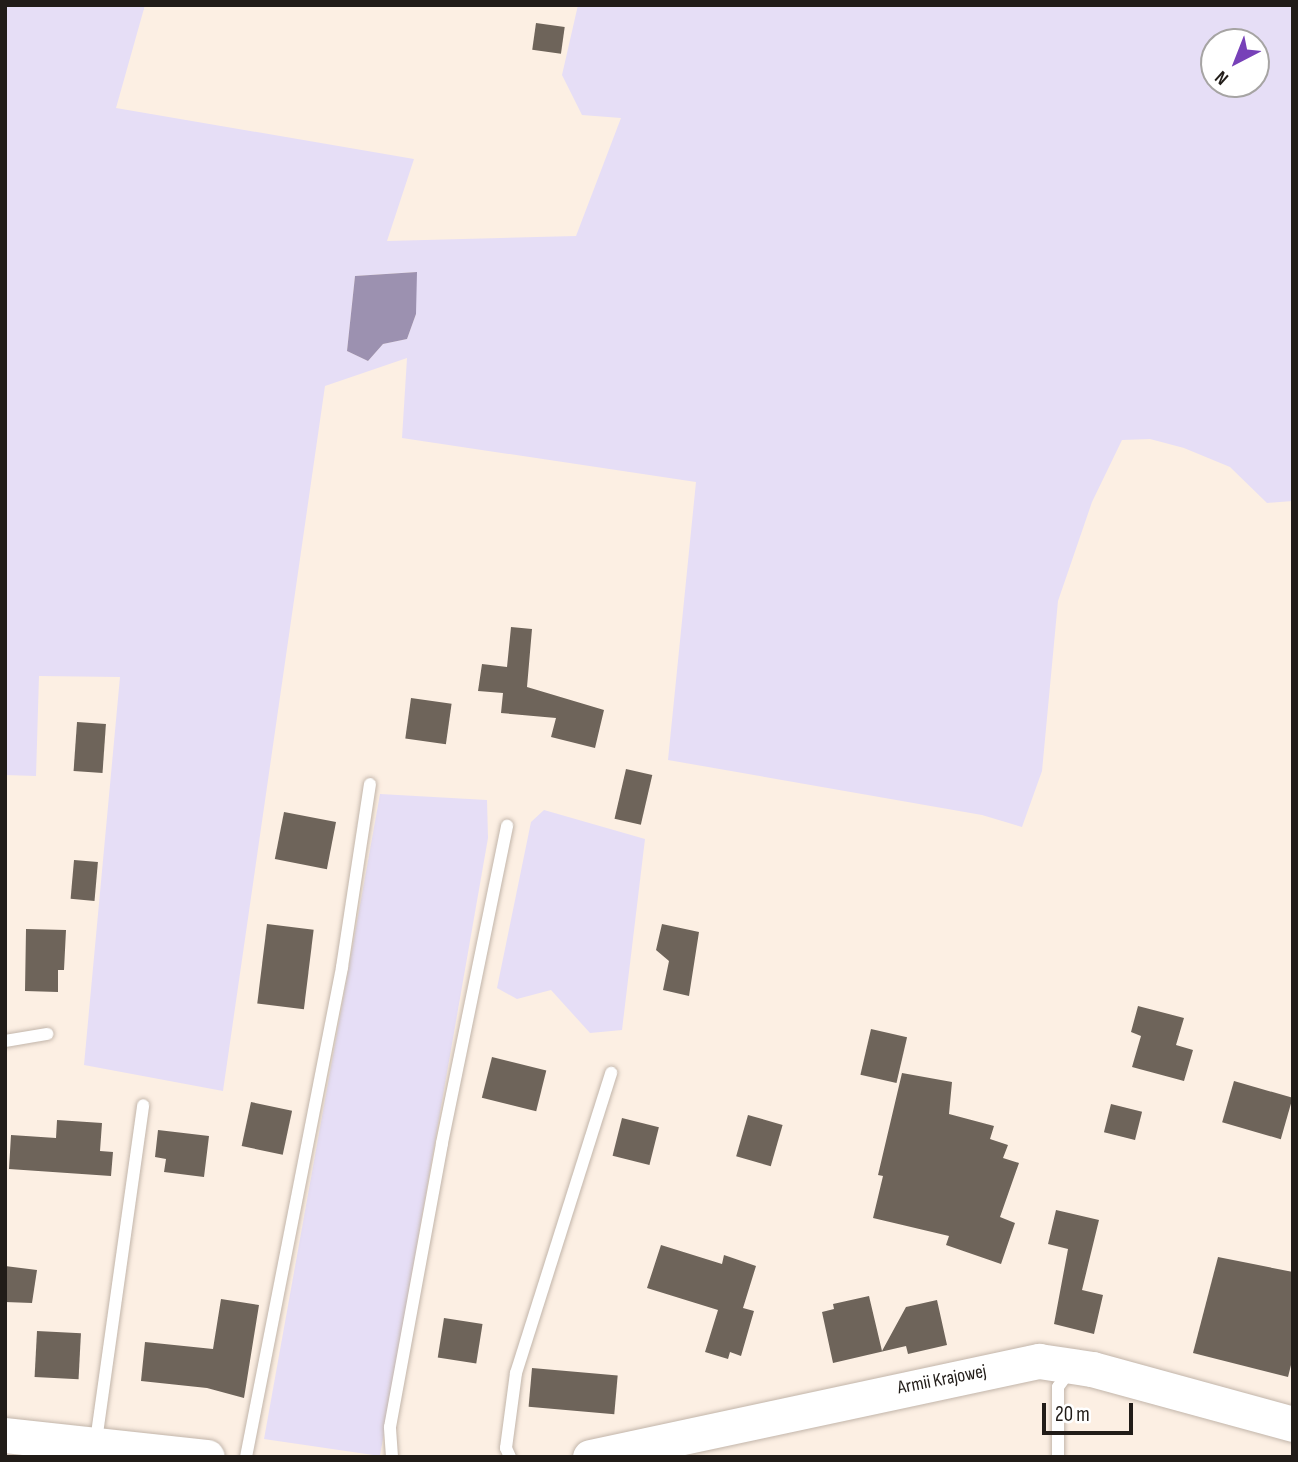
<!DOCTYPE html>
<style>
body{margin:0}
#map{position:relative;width:1298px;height:1462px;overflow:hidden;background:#fcefe3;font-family:"Sofia Sans Condensed",sans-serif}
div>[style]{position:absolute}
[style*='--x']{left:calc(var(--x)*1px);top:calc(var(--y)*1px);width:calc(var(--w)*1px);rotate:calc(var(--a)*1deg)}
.green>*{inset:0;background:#e6def6}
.water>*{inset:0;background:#9c91b0}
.building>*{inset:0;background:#6e645a;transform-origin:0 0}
.roads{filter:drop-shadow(0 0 2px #c2b5aa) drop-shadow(0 0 2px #c2b5aa)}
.lane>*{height:12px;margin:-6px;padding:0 6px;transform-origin:6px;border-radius:6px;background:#fff}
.secondary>*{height:35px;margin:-17.5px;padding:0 17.5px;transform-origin:17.5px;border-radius:17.5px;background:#fff}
span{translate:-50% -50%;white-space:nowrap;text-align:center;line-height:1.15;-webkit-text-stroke:7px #fff;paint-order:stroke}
.street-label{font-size:19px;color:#211c18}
.frame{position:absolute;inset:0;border:7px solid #211c18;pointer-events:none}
.north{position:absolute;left:1200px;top:28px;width:70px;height:70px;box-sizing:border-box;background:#fff;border:2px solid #a6a4a3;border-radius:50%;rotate:222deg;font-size:19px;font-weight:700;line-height:28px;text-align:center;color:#211c18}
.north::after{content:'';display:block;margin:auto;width:24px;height:32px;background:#7741b8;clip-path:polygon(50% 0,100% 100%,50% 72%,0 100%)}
.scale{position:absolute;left:1042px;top:1403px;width:91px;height:32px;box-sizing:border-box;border:4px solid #211c18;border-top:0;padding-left:9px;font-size:21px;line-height:24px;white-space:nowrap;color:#211c18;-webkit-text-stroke:5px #fff;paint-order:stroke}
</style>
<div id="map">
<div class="green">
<div style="clip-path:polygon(evenodd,5px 5px,145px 5px,116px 108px,414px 159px,387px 241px,576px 236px,621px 118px,582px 115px,562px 75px,578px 5px,1293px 5px,1293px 501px,1267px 503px,1230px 467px,1184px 448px,1150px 439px,1122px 440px,1092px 502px,1058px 601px,1042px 771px,1022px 827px,982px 815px,668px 760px,696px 482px,402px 438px,407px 358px,325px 386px,223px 1091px,84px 1065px,120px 677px,39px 676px,36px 776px,5px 775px,5px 5px,1214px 42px,1256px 42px,1256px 84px,1214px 84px,1214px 42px,5px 5px,416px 272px,416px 314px,407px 339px,383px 344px,368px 361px,347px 351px,355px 276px,416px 272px)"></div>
<div style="clip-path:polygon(380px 794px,487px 800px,488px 838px,380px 1456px,264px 1439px)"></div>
<div style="clip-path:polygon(544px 810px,645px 839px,622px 1030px,590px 1033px,551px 990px,517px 999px,497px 988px,531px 822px)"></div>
</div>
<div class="water">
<div style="clip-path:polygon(417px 272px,416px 314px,407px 339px,383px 344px,368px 361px,347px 351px,355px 276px)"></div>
</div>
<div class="building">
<div style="left:536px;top:23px;width:29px;height:27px;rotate:8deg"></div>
<div style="clip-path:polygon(511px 627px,532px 629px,527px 687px,604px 710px,595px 748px,551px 737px,556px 718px,501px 713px,503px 693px,478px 691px,482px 664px,507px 667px)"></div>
<div style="left:411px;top:698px;width:41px;height:41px;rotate:8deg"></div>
<div style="left:77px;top:722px;width:29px;height:49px;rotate:4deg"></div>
<div style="left:626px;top:769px;width:27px;height:51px;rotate:13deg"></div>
<div style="left:284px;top:812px;width:53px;height:48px;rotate:11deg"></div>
<div style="left:74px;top:860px;width:24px;height:39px;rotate:5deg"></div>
<div style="left:267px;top:924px;width:47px;height:80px;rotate:7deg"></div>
<div style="clip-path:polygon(662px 924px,699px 932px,689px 996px,663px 990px,669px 961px,656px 950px)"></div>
<div style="clip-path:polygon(26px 929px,66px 930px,64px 970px,58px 970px,58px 992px,25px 991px)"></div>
<div style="clip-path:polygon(1138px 1006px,1184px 1018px,1176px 1045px,1193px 1050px,1184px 1081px,1132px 1067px,1141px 1036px,1131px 1032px)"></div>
<div style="left:871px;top:1029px;width:37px;height:47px;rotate:13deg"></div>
<div style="left:492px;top:1057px;width:56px;height:42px;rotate:14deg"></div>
<div style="clip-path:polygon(902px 1073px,952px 1082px,949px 1114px,994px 1126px,990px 1139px,1008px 1145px,1003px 1158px,1019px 1163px,1000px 1217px,1015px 1223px,1001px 1264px,946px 1245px,949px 1236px,873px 1218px,883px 1176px,878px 1175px)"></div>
<div style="left:1234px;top:1081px;width:61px;height:43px;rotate:16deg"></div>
<div style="left:251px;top:1102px;width:42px;height:45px;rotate:12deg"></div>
<div style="left:1111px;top:1104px;width:32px;height:29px;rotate:14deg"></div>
<div style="left:748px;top:1115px;width:36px;height:43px;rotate:16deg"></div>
<div style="left:622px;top:1118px;width:38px;height:39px;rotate:14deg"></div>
<div style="clip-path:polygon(57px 1120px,102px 1123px,100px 1151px,113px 1152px,111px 1176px,9px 1169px,11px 1135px,56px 1138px)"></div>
<div style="clip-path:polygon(158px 1130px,209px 1136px,204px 1177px,164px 1172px,166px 1159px,155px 1157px)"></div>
<div style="clip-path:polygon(1056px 1210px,1099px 1220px,1082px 1290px,1103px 1295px,1094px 1334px,1054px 1324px,1068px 1249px,1048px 1244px)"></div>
<div style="clip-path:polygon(661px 1245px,722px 1264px,724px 1255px,756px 1266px,743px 1308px,754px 1311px,741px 1356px,730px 1352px,728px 1359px,705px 1352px,718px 1310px,647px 1288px)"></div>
<div style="clip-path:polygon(1218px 1257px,1293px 1272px,1293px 1357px,1288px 1377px,1193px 1353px)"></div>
<div style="clip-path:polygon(5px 1266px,37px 1270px,32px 1303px,5px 1302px)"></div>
<div style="clip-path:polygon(869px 1296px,882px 1351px,906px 1307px,937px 1300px,947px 1345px,908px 1354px,906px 1346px,833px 1363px,822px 1312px,834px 1309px,833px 1304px)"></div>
<div style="clip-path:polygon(221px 1299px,259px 1305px,244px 1398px,207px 1388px,141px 1381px,145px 1342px,213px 1349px)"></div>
<div style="left:444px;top:1318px;width:39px;height:40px;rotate:9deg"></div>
<div style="left:37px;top:1331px;width:44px;height:46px;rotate:3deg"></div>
<div style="left:532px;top:1368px;width:86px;height:39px;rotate:5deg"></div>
</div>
<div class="roads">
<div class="lane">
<div style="--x:5;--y:1041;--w:43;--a:-9.5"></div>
<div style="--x:96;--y:1441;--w:339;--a:-82"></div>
<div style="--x:246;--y:1457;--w:499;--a:-78.9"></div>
<div style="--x:342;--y:967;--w:185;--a:-81.3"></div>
<div style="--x:392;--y:1457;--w:30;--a:-94"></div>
<div style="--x:390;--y:1427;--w:289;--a:-79.6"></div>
<div style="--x:442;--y:1143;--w:324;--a:-78.4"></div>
<div style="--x:510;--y:1457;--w:10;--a:-114"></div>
<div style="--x:506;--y:1448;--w:76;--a:-82.4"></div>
<div style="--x:516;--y:1373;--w:315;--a:-72.4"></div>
<div style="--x:1058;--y:1457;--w:70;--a:-90"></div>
<div style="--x:1058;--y:1387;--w:22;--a:-54"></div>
</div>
<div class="secondary">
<div style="--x:5;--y:1435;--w:203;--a:6.2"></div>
<div style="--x:590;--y:1457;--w:459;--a:-12.1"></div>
<div style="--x:1039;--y:1361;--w:54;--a:8.6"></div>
<div style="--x:1092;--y:1369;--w:208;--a:15.3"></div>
</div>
</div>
<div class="street-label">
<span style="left:942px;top:1380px;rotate:-11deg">Armii Krajowej</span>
</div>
<div class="frame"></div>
<div class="north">N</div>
<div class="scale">20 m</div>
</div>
